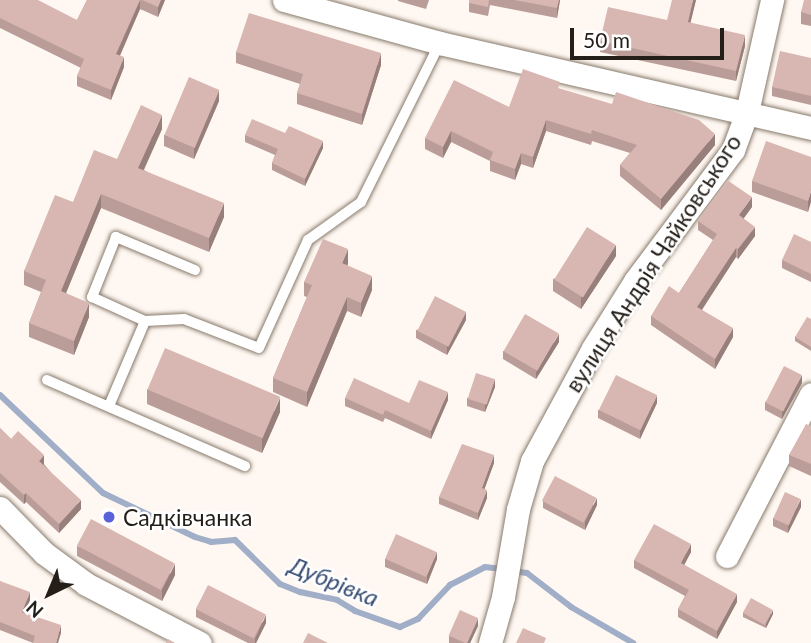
<!DOCTYPE html>
<meta charset="utf-8">
<style>
body{margin:0}
#map{position:relative;width:811px;height:643px;overflow:hidden;background:#fff8f2;font-family:Lato,sans-serif}
div>[style]{position:absolute}
[style*='--x']{left:calc(var(--x)*1px);top:calc(var(--y)*1px);width:calc(var(--w)*1px);rotate:calc(var(--a)*1deg)}
.stream>*{height:6px;margin:-3px;padding:0 3px;transform-origin:3px;border-radius:3px;background:#a0aec8}
.roads{filter:drop-shadow(0 0 2px #887a6c) drop-shadow(0 0 2px #887a6c)}
.lane>*{height:10px;margin:-5px;padding:0 5px;transform-origin:5px;border-radius:5px;background:#fff}
.street>*{height:23px;margin:-11.5px;padding:0 11.5px;transform-origin:11.5px;border-radius:11.5px;background:#fff}
.wall>*{inset:0;background:#ba9d98}
.shaded-wall>*{inset:0;background:#977f7c}
.building>*{inset:0;background:#d8b6b1;transform-origin:0 0}
.dots>*{width:19px;height:19px;translate:-50% -50%;box-sizing:border-box;border:4px solid #fff;border-radius:50%}
span{translate:-50% -50%;white-space:nowrap;text-align:center;line-height:1.15;-webkit-text-stroke:5px #fff;paint-order:stroke}
.street-label{font-size:23px;color:#241e19}
.poi-label{font-size:23px;color:#241e19}
.left{translate:0 -50%;text-align:left}
.water-label{font-size:24px;color:#394e75;font-style:italic}
.north{position:absolute;left:14px;top:559px;width:70px;height:70px;-webkit-text-stroke:5px #fff;paint-order:stroke;rotate:223deg;font-size:19px;font-weight:700;line-height:28px;text-align:center;color:#241e19}
.north::after{content:'';display:block;margin:auto;width:24px;height:32px;background:#241e19;clip-path:polygon(50% 0,100% 100%,50% 72%,0 100%)}
.scale{position:absolute;left:570px;top:28px;width:154px;height:32px;box-sizing:border-box;border:4px solid #241e19;border-top:0;padding-left:9px;font-size:21px;line-height:24px;white-space:nowrap;color:#241e19;-webkit-text-stroke:5px #fff;paint-order:stroke}
</style>
<div id="map">
<div class="stream">
<div style="--x:0;--y:395;--w:142;--a:43.6"></div>
<div style="--x:103;--y:493;--w:102;--a:25.6"></div>
<div style="--x:195;--y:537;--w:17;--a:17"></div>
<div style="--x:211;--y:542;--w:24;--a:-5"></div>
<div style="--x:235;--y:540;--w:63;--a:44.4"></div>
<div style="--x:280;--y:584;--w:22;--a:22"></div>
<div style="--x:300;--y:592;--w:38;--a:12"></div>
<div style="--x:337;--y:600;--w:21;--a:31"></div>
<div style="--x:355;--y:611;--w:48;--a:19.6"></div>
<div style="--x:400;--y:627;--w:20;--a:-24"></div>
<div style="--x:418;--y:619;--w:47;--a:-46.7"></div>
<div style="--x:450;--y:585;--w:39;--a:-27"></div>
<div style="--x:485;--y:567;--w:17;--a:7"></div>
<div style="--x:513;--y:571;--w:14;--a:8"></div>
<div style="--x:527;--y:573;--w:56;--a:37.7"></div>
<div style="--x:571;--y:607;--w:72;--a:30.1"></div>
</div>
<div class="roads">
<div class="lane">
<div style="--x:195;--y:270;--w:86;--a:-157.3"></div>
<div style="--x:116;--y:237;--w:65;--a:111.8"></div>
<div style="--x:92;--y:297;--w:58;--a:24.4"></div>
<div style="--x:145;--y:321;--w:39;--a:-3"></div>
<div style="--x:184;--y:319;--w:80;--a:21.1"></div>
<div style="--x:259;--y:348;--w:119;--a:-65.6"></div>
<div style="--x:308;--y:240;--w:65;--a:-35.6"></div>
<div style="--x:361;--y:202;--w:178;--a:-63.6"></div>
<div style="--x:47;--y:380;--w:216;--a:23.5"></div>
<div style="--x:109;--y:406;--w:92;--a:-67"></div>
</div>
<div class="street">
<div style="--x:284;--y:0;--w:162;--a:15.4"></div>
<div style="--x:440;--y:43;--w:381;--a:12.9"></div>
<div style="--x:0;--y:508;--w:63;--a:45.6"></div>
<div style="--x:44;--y:553;--w:52;--a:36.4"></div>
<div style="--x:86;--y:584;--w:128;--a:27.4"></div>
<div style="--x:727;--y:556;--w:182;--a:-62.6"></div>
<div style="--x:490;--y:643;--w:48;--a:-74.2"></div>
<div style="--x:503;--y:597;--w:89;--a:-80.3"></div>
<div style="--x:518;--y:509;--w:50;--a:-73.7"></div>
<div style="--x:532;--y:461;--w:128;--a:-61.6"></div>
<div style="--x:593;--y:348;--w:79;--a:-57.9"></div>
<div style="--x:635;--y:281;--w:164;--a:-53.2"></div>
<div style="--x:733;--y:150;--w:40;--a:-69.8"></div>
<div style="--x:747;--y:112;--w:115;--a:-77.4"></div>
</div>
</div>
<div class="wall">
<div style="clip-path:polygon(0 0,77px 20px,87px 0,165px 0,158px 17px,140px 9px,120px 56px,124px 67px,111px 100px,77px 86px,77px 76px,81px 68px,0 28px)"></div>
<div style="clip-path:polygon(398px 0,429px 0,426px 9px,398px 1px)"></div>
<div style="clip-path:polygon(469px 0,560px 0,557px 18px,490px 5px,488px 16px,469px 12px)"></div>
<div style="clip-path:polygon(696px 0,690px 23px,745px 46px,736px 81px,600px 52px,600px 41px,667px 20px)"></div>
<div style="clip-path:polygon(811px 0,811px 26px,801px 24px,801px 12px)"></div>
<div style="clip-path:polygon(236px 52px,381px 65px,362px 125px,297px 104px,297px 93px,300px 84px,236px 63px)"></div>
<div style="clip-path:polygon(811px 58px,811px 105px,772px 96px,772px 87px)"></div>
<div style="clip-path:polygon(560px 89px,715px 145px,661px 210px,620px 176px,620px 165px,630px 153px,592px 141px,591px 145px,546px 131px,533px 168px,521px 164px,515px 180px,490px 171px,490px 161px,451px 142px,443px 158px,425px 149px,425px 138px)"></div>
<div style="clip-path:polygon(219px 101px,194px 159px,164px 146px,164px 135px)"></div>
<div style="clip-path:polygon(162px 129px,144px 170px,224px 217px,209px 252px,101px 208px,66px 293px,89px 317px,74px 355px,29px 337px,29px 323px,41px 292px,24px 285px,24px 271px,73px 202px,117px 159px)"></div>
<div style="clip-path:polygon(245px 135px,323px 148px,305px 186px,272px 170px,272px 163px,275px 155px,245px 142px)"></div>
<div style="clip-path:polygon(811px 157px,808px 212px,752px 192px,752px 181px)"></div>
<div style="clip-path:polygon(752px 207px,743px 218px,755px 236px,738px 259px,736px 257px,702px 310px,733px 337px,715px 369px,651px 325px,651px 316px,679px 293px,713px 240px,698px 230px,698px 221px)"></div>
<div style="clip-path:polygon(811px 242px,811px 282px,782px 268px,782px 260px)"></div>
<div style="clip-path:polygon(616px 256px,581px 309px,553px 291px,553px 279px)"></div>
<div style="clip-path:polygon(348px 264px,347px 265px,372px 290px,361px 317px,347px 311px,307px 407px,273px 392px,273px 378px,307px 297px,304px 296px,304px 282px)"></div>
<div style="clip-path:polygon(811px 319px,811px 351px,795px 341px,795px 337px)"></div>
<div style="clip-path:polygon(466px 320px,447px 355px,416px 338px,416px 330px)"></div>
<div style="clip-path:polygon(559px 342px,536px 379px,503px 359px,503px 351px)"></div>
<div style="clip-path:polygon(802px 383px,782px 419px,765px 410px,765px 402px)"></div>
<div style="clip-path:polygon(495px 387px,485px 412px,467px 406px,467px 398px)"></div>
<div style="clip-path:polygon(147px 389px,280px 412px,262px 453px,147px 404px)"></div>
<div style="clip-path:polygon(345px 398px,409px 403px,448px 400px,431px 439px,385px 418px,383px 422px,345px 406px)"></div>
<div style="clip-path:polygon(657px 403px,640px 439px,598px 418px,598px 410px)"></div>
<div style="clip-path:polygon(811px 426px,811px 476px,789px 466px,789px 455px)"></div>
<div style="clip-path:polygon(0 428px,11px 439px,44px 464px,81px 509px,59px 533px,26px 502px,24px 504px,0 482px)"></div>
<div style="clip-path:polygon(494px 463px,484px 489px,487px 498px,478px 520px,439px 504px,439px 497px)"></div>
<div style="clip-path:polygon(543px 501px,597px 505px,585px 530px,543px 508px)"></div>
<div style="clip-path:polygon(801px 507px,788px 533px,773px 526px,773px 518px)"></div>
<div style="clip-path:polygon(77px 546px,175px 575px,162px 601px,77px 556px)"></div>
<div style="clip-path:polygon(691px 552px,684px 565px,737px 602px,717px 639px,678px 617px,678px 609px,685px 596px,634px 568px,634px 560px)"></div>
<div style="clip-path:polygon(385px 559px,437px 559px,427px 584px,385px 567px)"></div>
<div style="clip-path:polygon(0 581px,30px 600px,25px 613px,61px 633px,33px 643px,0 630px)"></div>
<div style="clip-path:polygon(196px 609px,266px 623px,256px 643px,248px 643px,196px 617px)"></div>
<div style="clip-path:polygon(743px 613px,773px 614px,766px 628px,743px 617px)"></div>
<div style="clip-path:polygon(478px 626px,470px 643px,449px 643px,449px 636px)"></div>
</div>
<div class="shaded-wall">
<div style="clip-path:polygon(140px 0,140px 9px,116px 64px,116px 54px)"></div>
<div style="clip-path:polygon(161px 0,165px 0,158px 17px,158px 7px)"></div>
<div style="clip-path:polygon(559px 0,560px 0,557px 18px,557px 8px)"></div>
<div style="clip-path:polygon(693px 0,696px 0,688px 33px,688px 22px)"></div>
<div style="clip-path:polygon(745px 35px,745px 46px,736px 81px,736px 71px)"></div>
<div style="clip-path:polygon(381px 53px,381px 65px,362px 125px,362px 114px)"></div>
<div style="clip-path:polygon(124px 57px,124px 67px,111px 100px,111px 90px)"></div>
<div style="clip-path:polygon(219px 90px,219px 101px,194px 159px,194px 148px)"></div>
<div style="clip-path:polygon(162px 115px,162px 129px,138px 182px,138px 168px)"></div>
<div style="clip-path:polygon(546px 120px,546px 131px,533px 168px,533px 157px)"></div>
<div style="clip-path:polygon(451px 131px,451px 142px,443px 158px,443px 147px)"></div>
<div style="clip-path:polygon(715px 134px,715px 145px,661px 210px,661px 199px)"></div>
<div style="clip-path:polygon(323px 141px,323px 148px,305px 186px,305px 179px)"></div>
<div style="clip-path:polygon(521px 153px,521px 164px,515px 180px,515px 169px)"></div>
<div style="clip-path:polygon(811px 191px,811px 202px,808px 212px,808px 201px)"></div>
<div style="clip-path:polygon(101px 194px,101px 208px,61px 305px,61px 291px)"></div>
<div style="clip-path:polygon(752px 197px,752px 207px,739px 225px,739px 215px)"></div>
<div style="clip-path:polygon(224px 203px,224px 217px,209px 252px,209px 238px)"></div>
<div style="clip-path:polygon(755px 227px,755px 236px,738px 259px,738px 249px)"></div>
<div style="clip-path:polygon(616px 245px,616px 256px,581px 309px,581px 298px)"></div>
<div style="clip-path:polygon(736px 248px,736px 257px,697px 317px,697px 307px)"></div>
<div style="clip-path:polygon(348px 249px,348px 264px,342px 277px,342px 263px)"></div>
<div style="clip-path:polygon(372px 276px,372px 290px,361px 317px,361px 303px)"></div>
<div style="clip-path:polygon(347px 297px,347px 311px,307px 407px,307px 392px)"></div>
<div style="clip-path:polygon(89px 303px,89px 317px,74px 355px,74px 341px)"></div>
<div style="clip-path:polygon(466px 312px,466px 320px,447px 355px,447px 347px)"></div>
<div style="clip-path:polygon(733px 328px,733px 337px,715px 369px,715px 359px)"></div>
<div style="clip-path:polygon(559px 334px,559px 342px,536px 379px,536px 372px)"></div>
<div style="clip-path:polygon(802px 375px,802px 383px,782px 419px,782px 412px)"></div>
<div style="clip-path:polygon(495px 379px,495px 387px,485px 412px,485px 404px)"></div>
<div style="clip-path:polygon(448px 392px,448px 400px,431px 439px,431px 431px)"></div>
<div style="clip-path:polygon(657px 395px,657px 403px,640px 439px,640px 431px)"></div>
<div style="clip-path:polygon(280px 398px,280px 412px,262px 453px,262px 439px)"></div>
<div style="clip-path:polygon(44px 455px,44px 464px,39px 470px,39px 461px)"></div>
<div style="clip-path:polygon(494px 455px,494px 463px,482px 496px,482px 488px)"></div>
<div style="clip-path:polygon(487px 490px,487px 498px,478px 520px,478px 513px)"></div>
<div style="clip-path:polygon(26px 493px,26px 502px,24px 504px,24px 495px)"></div>
<div style="clip-path:polygon(597px 498px,597px 505px,585px 530px,585px 522px)"></div>
<div style="clip-path:polygon(801px 499px,801px 507px,788px 533px,788px 525px)"></div>
<div style="clip-path:polygon(81px 500px,81px 509px,59px 533px,59px 524px)"></div>
<div style="clip-path:polygon(691px 544px,691px 552px,681px 571px,681px 563px)"></div>
<div style="clip-path:polygon(437px 552px,437px 559px,427px 584px,427px 576px)"></div>
<div style="clip-path:polygon(175px 564px,175px 575px,162px 601px,162px 590px)"></div>
<div style="clip-path:polygon(30px 592px,30px 600px,22px 620px,22px 612px)"></div>
<div style="clip-path:polygon(737px 594px,737px 602px,717px 639px,717px 631px)"></div>
<div style="clip-path:polygon(773px 610px,773px 614px,766px 628px,766px 624px)"></div>
<div style="clip-path:polygon(266px 615px,266px 623px,256px 643px,255px 643px,255px 639px)"></div>
<div style="clip-path:polygon(478px 618px,478px 626px,470px 643px,467px 643px)"></div>
<div style="clip-path:polygon(61px 625px,61px 633px,58px 643px,56px 643px)"></div>
</div>
<div class="building">
<div style="clip-path:polygon(0 0,38px 0,77px 20px,87px 0,140px 0,116px 54px,124px 57px,111px 90px,77px 76px,84px 59px,0 18px)"></div>
<div style="clip-path:polygon(142px 0,161px 0,158px 7px)"></div>
<div style="clip-path:polygon(469px 0,489px 0,488px 7px,469px 3px)"></div>
<div style="clip-path:polygon(514px 0,559px 0,557px 8px)"></div>
<div style="clip-path:polygon(672px 0,693px 0,688px 22px,745px 35px,736px 71px,600px 41px,608px 7px,667px 20px)"></div>
<div style="clip-path:polygon(804px 0,811px 0,811px 15px,801px 12px)"></div>
<div style="clip-path:polygon(249px 13px,381px 53px,362px 114px,297px 93px,303px 74px,236px 52px)"></div>
<div style="clip-path:polygon(780px 51px,811px 58px,811px 96px,772px 87px)"></div>
<div style="clip-path:polygon(523px 69px,560px 82px,558px 88px,612px 104px,616px 92px,699px 120px,715px 134px,661px 199px,620px 165px,637px 145px,592px 130px,591px 134px,546px 120px,533px 157px,521px 153px,515px 169px,490px 160px,493px 152px,451px 131px,443px 147px,425px 138px,454px 80px,509px 107px)"></div>
<div style="left:189px;top:77px;width:33px;height:63px;rotate:23deg"></div>
<div style="clip-path:polygon(141px 105px,162px 115px,138px 168px,224px 203px,209px 238px,101px 194px,61px 291px,89px 303px,74px 341px,29px 323px,46px 280px,24px 271px,55px 195px,73px 202px,94px 150px,117px 159px)"></div>
<div style="clip-path:polygon(252px 119px,285px 133px,289px 126px,323px 141px,305px 179px,272px 163px,278px 149px,245px 135px)"></div>
<div style="clip-path:polygon(766px 141px,811px 157px,811px 191px,808px 201px,752px 181px)"></div>
<div style="clip-path:polygon(727px 180px,752px 197px,739px 215px,755px 227px,738px 249px,736px 248px,697px 307px,733px 328px,715px 359px,651px 316px,669px 286px,679px 293px,717px 234px,698px 221px)"></div>
<div style="left:587px;top:227px;width:34px;height:62px;rotate:32deg"></div>
<div style="clip-path:polygon(794px 234px,811px 242px,811px 274px,782px 260px)"></div>
<div style="clip-path:polygon(323px 239px,348px 249px,342px 263px,372px 276px,361px 303px,347px 297px,307px 392px,273px 378px,312px 285px,304px 282px)"></div>
<div style="left:435px;top:296px;width:35px;height:39px;rotate:27deg"></div>
<div style="left:525px;top:314px;width:39px;height:43px;rotate:30deg"></div>
<div style="clip-path:polygon(807px 317px,811px 319px,811px 347px,795px 337px)"></div>
<div style="left:165px;top:348px;width:125px;height:45px;rotate:23deg"></div>
<div style="left:784px;top:366px;width:20px;height:41px;rotate:27deg"></div>
<div style="left:476px;top:373px;width:20px;height:27px;rotate:18deg"></div>
<div style="left:616px;top:375px;width:46px;height:39px;rotate:26deg"></div>
<div style="clip-path:polygon(354px 378px,409px 403px,419px 380px,448px 392px,431px 431px,385px 410px,383px 415px,345px 398px)"></div>
<div style="clip-path:polygon(806px 424px,811px 426px,811px 464px,789px 455px)"></div>
<div style="clip-path:polygon(0 428px,11px 439px,18px 431px,44px 455px,39px 461px,81px 500px,59px 524px,26px 493px,24px 495px,0 473px)"></div>
<div style="clip-path:polygon(462px 444px,494px 455px,482px 488px,487px 490px,478px 513px,439px 497px)"></div>
<div style="left:555px;top:476px;width:47px;height:28px;rotate:28deg"></div>
<div style="left:785px;top:492px;width:17px;height:29px;rotate:24deg"></div>
<div style="left:91px;top:519px;width:95px;height:30px;rotate:28deg"></div>
<div style="clip-path:polygon(654px 524px,691px 544px,681px 563px,737px 594px,717px 631px,678px 609px,689px 590px,634px 560px)"></div>
<div style="left:396px;top:534px;width:45px;height:27px;rotate:24deg"></div>
<div style="clip-path:polygon(0 581px,30px 592px,22px 612px,61px 625px,56px 643px,33px 643px,35px 636px,0 622px)"></div>
<div style="left:208px;top:585px;width:65px;height:27px;rotate:27deg"></div>
<div style="left:751px;top:598px;width:25px;height:17px;rotate:29deg"></div>
<div style="left:460px;top:610px;width:20px;height:28px;rotate:24deg"></div>
<div style="clip-path:polygon(523px 628px,546px 638px,544px 643px,516px 643px)"></div>
<div style="clip-path:polygon(308px 633px,328px 643px,303px 643px)"></div>
<div style="clip-path:polygon(168px 639px,175px 643px,166px 643px)"></div>
</div>
<div class="dots">
<div style="left:109px;top:517px;background:#5a62da"></div>
</div>
<div class="street-label">
<span style="left:653px;top:263px;rotate:-57deg">вулиця Андрія Чайковського</span>
</div>
<div class="poi-label">
<span class="left" style="left:123px;top:517px">Садкiвчанка</span>
</div>
<div class="water-label">
<span style="left:334px;top:581px;rotate:22deg">Дубрівка</span>
</div>
<div class="north">N</div>
<div class="scale">50 m</div>
</div>
